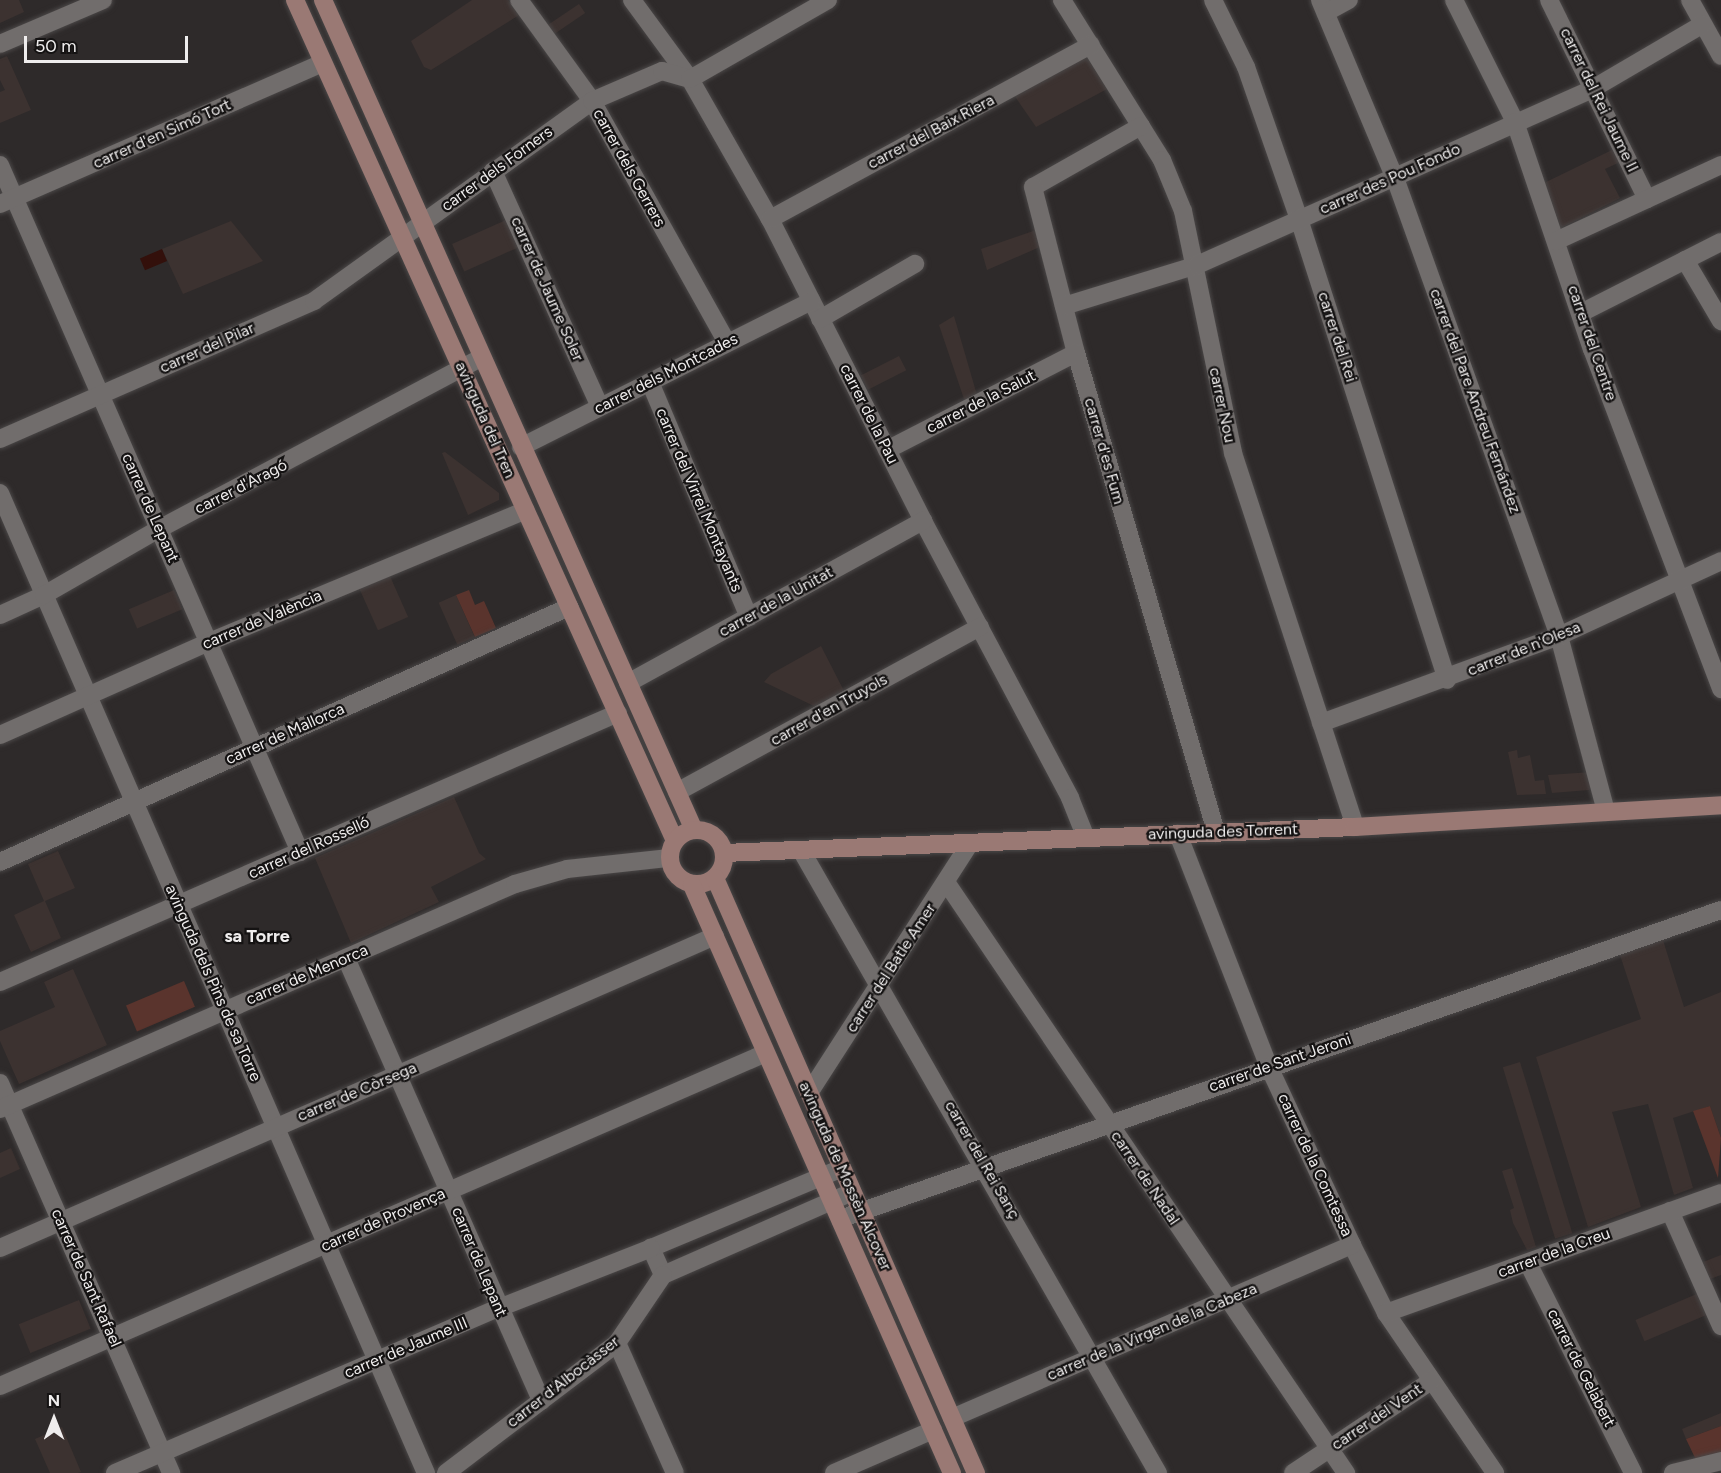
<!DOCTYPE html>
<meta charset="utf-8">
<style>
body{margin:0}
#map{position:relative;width:1721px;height:1473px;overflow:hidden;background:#2e2a2a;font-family:Figtree,sans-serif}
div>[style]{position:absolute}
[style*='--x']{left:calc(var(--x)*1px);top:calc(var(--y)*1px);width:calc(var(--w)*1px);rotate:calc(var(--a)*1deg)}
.built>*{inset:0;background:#3c3230;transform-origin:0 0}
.green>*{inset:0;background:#5a342d;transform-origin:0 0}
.water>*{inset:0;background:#33100b;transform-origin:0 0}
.roads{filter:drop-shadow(0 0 2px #4a4747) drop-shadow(0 0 2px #4a4747)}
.street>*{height:18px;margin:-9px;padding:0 9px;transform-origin:9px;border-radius:9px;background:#716d6c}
.secondary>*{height:18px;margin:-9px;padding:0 9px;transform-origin:9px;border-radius:9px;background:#9a7974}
.secondary>.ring{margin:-9px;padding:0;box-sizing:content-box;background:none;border:18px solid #9a7974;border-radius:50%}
span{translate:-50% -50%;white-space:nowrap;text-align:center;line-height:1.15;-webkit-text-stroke:4.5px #151313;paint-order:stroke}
.street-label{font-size:16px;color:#efeded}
.neighbourhood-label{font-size:18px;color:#efeded;font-weight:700}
.north{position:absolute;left:24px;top:1389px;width:60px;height:60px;-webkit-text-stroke:4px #151313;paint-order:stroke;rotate:0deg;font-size:16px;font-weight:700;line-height:24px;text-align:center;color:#efeded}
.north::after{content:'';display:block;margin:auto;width:21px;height:27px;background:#efeded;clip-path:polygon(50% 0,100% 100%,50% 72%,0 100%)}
.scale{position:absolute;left:24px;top:36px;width:164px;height:27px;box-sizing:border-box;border:3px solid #efeded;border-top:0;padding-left:8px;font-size:18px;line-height:21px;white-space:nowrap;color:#efeded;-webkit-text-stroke:4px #151313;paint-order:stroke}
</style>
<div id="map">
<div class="built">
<div style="clip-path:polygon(0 0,19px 0,24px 12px,0 23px)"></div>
<div style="clip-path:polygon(472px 0,508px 0,519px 15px,431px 70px,424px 67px,411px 41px)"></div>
<div style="left:579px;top:4px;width:11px;height:39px;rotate:56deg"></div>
<div style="clip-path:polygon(7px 56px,31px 110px,0 123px,0 92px,5px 90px,0 80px,0 59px)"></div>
<div style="clip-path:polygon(1082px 58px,1091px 60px,1109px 88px,1036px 127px,1014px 95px)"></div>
<div style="clip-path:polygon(1614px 149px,1620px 162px,1605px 169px,1620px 198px,1561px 228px,1544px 183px)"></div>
<div style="left:506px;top:220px;width:30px;height:59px;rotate:66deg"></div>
<div style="clip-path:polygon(231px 221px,263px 261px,183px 294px,162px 249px)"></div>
<div style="clip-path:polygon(1036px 230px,1040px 247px,987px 270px,981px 249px)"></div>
<div style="clip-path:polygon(954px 316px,977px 395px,965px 402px,939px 325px)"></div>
<div style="left:899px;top:356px;width:16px;height:43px;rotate:63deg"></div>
<div style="clip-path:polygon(445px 452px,499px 493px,499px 500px,468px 515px,442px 453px)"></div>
<div style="left:389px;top:574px;width:47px;height:33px;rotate:66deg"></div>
<div style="left:174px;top:590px;width:21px;height:49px;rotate:67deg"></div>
<div style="left:456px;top:595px;width:46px;height:19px;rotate:66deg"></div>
<div style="clip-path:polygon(821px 646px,844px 691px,816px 707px,764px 682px,771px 674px)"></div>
<div style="clip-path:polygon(1517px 750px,1518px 758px,1530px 755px,1535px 781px,1544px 780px,1546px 794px,1517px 795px,1508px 752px)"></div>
<div style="clip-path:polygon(1592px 772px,1595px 783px,1589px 790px,1552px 793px,1548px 775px)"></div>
<div style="clip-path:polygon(454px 797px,479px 853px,486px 859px,431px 887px,439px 902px,351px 943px,315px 858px)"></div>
<div style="clip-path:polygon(58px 851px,75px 888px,45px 901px,61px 938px,31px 952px,14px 915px,44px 901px,28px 864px)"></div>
<div style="clip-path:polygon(1662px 937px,1684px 1007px,1721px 992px,1721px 1138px,1710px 1106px,1673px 1118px,1693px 1188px,1674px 1195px,1648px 1104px,1612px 1112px,1641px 1207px,1588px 1227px,1536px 1057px,1641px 1019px,1619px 952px)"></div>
<div style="clip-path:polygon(73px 969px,107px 1045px,19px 1084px,0 1041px,0 1031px,55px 1007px,44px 982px)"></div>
<div style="left:1520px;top:1062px;width:179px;height:18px;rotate:73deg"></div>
<div style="clip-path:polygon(11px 1148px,20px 1169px,0 1178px,0 1153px)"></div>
<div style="clip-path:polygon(1512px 1168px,1536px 1247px,1527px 1250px,1513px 1223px,1510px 1210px,1514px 1208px,1502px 1171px)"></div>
<div style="clip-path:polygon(1721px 1255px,1721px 1275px,1710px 1279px,1703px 1262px)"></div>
<div style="left:1699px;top:1293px;width:23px;height:69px;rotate:67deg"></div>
<div style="left:79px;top:1300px;width:31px;height:65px;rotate:68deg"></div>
<div style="clip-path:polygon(1721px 1413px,1721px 1426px,1686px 1439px,1682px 1429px)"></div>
<div style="clip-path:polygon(62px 1427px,81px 1472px,78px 1473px,50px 1473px,35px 1439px)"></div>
</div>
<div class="green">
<div style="clip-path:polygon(469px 590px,475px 605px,484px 601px,496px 628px,475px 637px,456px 595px)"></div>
<div style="left:184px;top:981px;width:28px;height:63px;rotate:67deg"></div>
<div style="clip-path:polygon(1710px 1106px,1721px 1138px,1718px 1178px,1693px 1111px)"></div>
<div style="clip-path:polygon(1721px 1426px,1721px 1454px,1697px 1462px,1686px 1439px)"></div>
</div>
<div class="water">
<div style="left:162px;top:249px;width:13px;height:24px;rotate:67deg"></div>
</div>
<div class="roads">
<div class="street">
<div style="--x:519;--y:0;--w:125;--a:54.1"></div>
<div style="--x:592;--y:101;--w:277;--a:60.8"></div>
<div style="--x:632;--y:0;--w:98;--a:53.7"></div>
<div style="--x:690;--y:79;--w:161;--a:60.3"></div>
<div style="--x:770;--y:219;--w:339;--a:63.1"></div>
<div style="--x:923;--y:521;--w:314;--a:62"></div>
<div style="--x:1070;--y:798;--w:43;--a:68.2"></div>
<div style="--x:1062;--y:0;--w:189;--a:58"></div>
<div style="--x:1162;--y:160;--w:55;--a:67.6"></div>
<div style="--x:1183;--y:211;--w:247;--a:78.3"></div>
<div style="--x:1233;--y:453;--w:393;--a:71.9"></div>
<div style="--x:1213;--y:0;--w:75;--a:63.8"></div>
<div style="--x:1246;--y:67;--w:161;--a:70.8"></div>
<div style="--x:1299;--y:219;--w:484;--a:72.2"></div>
<div style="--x:1320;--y:0;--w:193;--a:67.2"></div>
<div style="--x:1395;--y:178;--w:486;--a:70.3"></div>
<div style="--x:1559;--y:636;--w:182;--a:75"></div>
<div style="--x:1454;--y:0;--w:136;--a:63.4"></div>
<div style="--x:1515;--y:122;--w:240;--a:71.3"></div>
<div style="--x:1592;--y:349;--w:364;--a:69.2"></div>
<div style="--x:1549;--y:0;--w:222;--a:63.8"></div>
<div style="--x:1690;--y:0;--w:64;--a:61"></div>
<div style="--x:1327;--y:12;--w:25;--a:-29"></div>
<div style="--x:0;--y:44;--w:112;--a:-23.1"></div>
<div style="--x:1141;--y:126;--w:124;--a:150.5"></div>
<div style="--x:1033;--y:187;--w:171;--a:75.5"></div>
<div style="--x:1076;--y:353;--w:500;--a:73.7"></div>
<div style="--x:0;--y:165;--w:750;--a:66.41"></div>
<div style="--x:493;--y:171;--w:259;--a:65.6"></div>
<div style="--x:0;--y:204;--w:352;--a:-23.6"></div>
<div style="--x:770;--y:219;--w:365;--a:-28.5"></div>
<div style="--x:1556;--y:241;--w:182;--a:-24.7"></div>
<div style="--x:1685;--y:260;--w:71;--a:59.5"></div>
<div style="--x:1064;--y:306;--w:139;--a:-17.1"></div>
<div style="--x:1197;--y:265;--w:435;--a:-24"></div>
<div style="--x:1594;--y:88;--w:126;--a:-30.4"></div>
<div style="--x:1581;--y:313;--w:157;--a:-26.9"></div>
<div style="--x:820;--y:319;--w:110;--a:-30.1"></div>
<div style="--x:650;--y:382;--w:255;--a:67.2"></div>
<div style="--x:0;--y:439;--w:343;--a:-23.7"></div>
<div style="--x:314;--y:301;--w:342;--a:-35.7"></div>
<div style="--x:592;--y:101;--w:76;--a:-23.2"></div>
<div style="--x:662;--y:71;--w:29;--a:16"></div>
<div style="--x:690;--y:79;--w:159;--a:-29.8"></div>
<div style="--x:521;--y:447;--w:325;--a:-26.7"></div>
<div style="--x:887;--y:450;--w:212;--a:-27.2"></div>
<div style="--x:0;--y:493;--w:1069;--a:66.51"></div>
<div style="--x:0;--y:615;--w:48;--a:-24.4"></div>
<div style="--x:44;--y:595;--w:133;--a:-29.9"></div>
<div style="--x:159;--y:529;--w:365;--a:-28"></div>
<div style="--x:628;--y:683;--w:337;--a:-28.8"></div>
<div style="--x:1321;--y:723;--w:253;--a:-20.1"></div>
<div style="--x:1559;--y:636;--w:179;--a:-24.8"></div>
<div style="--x:0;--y:735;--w:229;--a:-24"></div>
<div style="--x:209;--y:642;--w:343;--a:-22.6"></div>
<div style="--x:677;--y:792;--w:345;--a:-28.6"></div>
<div style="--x:1178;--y:834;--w:250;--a:68.7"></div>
<div style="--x:1269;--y:1067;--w:196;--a:65"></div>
<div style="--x:1352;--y:1245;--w:76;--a:63.4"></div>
<div style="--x:1386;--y:1313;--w:194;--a:55.7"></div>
<div style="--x:801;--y:850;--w:718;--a:60.19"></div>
<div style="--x:0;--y:862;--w:624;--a:-24.14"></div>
<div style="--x:946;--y:882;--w:714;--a:55.91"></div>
<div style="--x:346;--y:958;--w:484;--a:66.2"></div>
<div style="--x:0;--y:982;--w:674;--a:-23.52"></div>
<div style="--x:0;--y:1083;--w:426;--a:66.3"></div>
<div style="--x:809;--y:1093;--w:297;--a:-57.2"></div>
<div style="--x:0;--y:1109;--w:562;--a:-23.6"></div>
<div style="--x:515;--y:884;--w:54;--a:-16.1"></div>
<div style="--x:567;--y:869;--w:103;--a:-6.2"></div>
<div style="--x:1670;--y:1211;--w:126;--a:66.1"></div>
<div style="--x:840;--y:1219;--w:934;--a:-19.33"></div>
<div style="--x:0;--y:1248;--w:780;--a:-23.57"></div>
<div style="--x:1528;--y:1263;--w:235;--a:63.4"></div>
<div style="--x:663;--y:1275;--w:30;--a:-114"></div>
<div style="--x:651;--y:1248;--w:207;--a:-22.7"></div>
<div style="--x:663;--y:1275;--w:206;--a:-23.7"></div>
<div style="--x:1386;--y:1313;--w:356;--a:-19.7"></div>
<div style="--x:617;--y:1343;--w:142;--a:66"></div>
<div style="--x:0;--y:1386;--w:835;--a:-23.5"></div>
<div style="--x:952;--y:1418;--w:436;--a:-23.4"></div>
<div style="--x:115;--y:1473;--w:418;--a:-23.3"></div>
<div style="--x:499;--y:1308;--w:163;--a:-21.5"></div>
<div style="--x:446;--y:1473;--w:215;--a:-37.2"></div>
<div style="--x:617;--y:1343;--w:82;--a:-55.9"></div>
<div style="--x:834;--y:1473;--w:108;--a:-23.5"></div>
<div style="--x:1293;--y:1473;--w:166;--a:-33.7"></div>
<div style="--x:1673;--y:1473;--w:49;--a:-14"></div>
</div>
<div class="secondary">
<div style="--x:295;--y:0;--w:923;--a:65.68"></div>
<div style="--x:323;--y:0;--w:909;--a:65.92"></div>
<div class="ring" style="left:670px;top:830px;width:36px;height:36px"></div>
<div style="--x:724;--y:853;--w:632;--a:-2.36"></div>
<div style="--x:1355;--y:827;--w:367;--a:-3.4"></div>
<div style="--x:715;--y:878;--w:650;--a:66.32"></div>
<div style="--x:692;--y:885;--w:643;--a:66.15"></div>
</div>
</div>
<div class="street-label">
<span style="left:1599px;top:100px;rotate:64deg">carrer del Rei Jaume II</span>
<span style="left:931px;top:132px;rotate:-28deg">carrer del Baix Riera</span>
<span style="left:162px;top:134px;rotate:-24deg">carrer d'en Simó Tort</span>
<span style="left:629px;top:168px;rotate:61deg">carrer dels Gerrers</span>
<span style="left:497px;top:169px;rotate:-36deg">carrer dels Forners</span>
<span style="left:1390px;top:179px;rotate:-24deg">carrer des Pou Fondo</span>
<span style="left:547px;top:289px;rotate:66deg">carrer de Jaume Soler</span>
<span style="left:1337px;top:337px;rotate:72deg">carrer del Rei</span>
<span style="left:1592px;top:343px;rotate:71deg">carrer del Centre</span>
<span style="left:207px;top:348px;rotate:-24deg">carrer del Pilar</span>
<span style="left:666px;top:374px;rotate:-27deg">carrer dels Montcades</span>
<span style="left:1475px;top:401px;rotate:70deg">carrer del Pare Andreu Fernández</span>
<span style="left:981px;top:402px;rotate:-27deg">carrer de la Salut</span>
<span style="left:1222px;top:405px;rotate:78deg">carrer Nou</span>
<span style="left:869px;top:414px;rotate:63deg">carrer de la Pau</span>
<span style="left:485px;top:420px;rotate:66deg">avinguda del Tren</span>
<span style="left:1104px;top:451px;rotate:74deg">carrer d'es Fum</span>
<span style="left:241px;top:487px;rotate:-27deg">carrer d'Aragó</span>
<span style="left:699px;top:500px;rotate:67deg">carrer del Virrei Montayants</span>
<span style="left:150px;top:508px;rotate:66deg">carrer de Lepant</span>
<span style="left:776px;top:602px;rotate:-29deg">carrer de la Unitat</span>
<span style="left:262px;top:620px;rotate:-23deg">carrer de València</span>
<span style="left:1524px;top:649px;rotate:-22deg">carrer de n'Olesa</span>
<span style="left:829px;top:710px;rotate:-29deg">carrer d'en Truyols</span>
<span style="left:285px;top:734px;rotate:-24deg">carrer de Mallorca</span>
<span style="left:1223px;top:832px;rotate:-2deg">avinguda des Torrent</span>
<span style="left:309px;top:848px;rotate:-24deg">carrer del Rosselló</span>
<span style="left:891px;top:968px;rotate:-57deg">carrer del Batle Amer</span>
<span style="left:307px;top:975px;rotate:-23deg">carrer de Menorca</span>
<span style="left:213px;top:983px;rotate:66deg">avinguda dels Pins de sa Torre</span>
<span style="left:1280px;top:1063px;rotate:-19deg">carrer de Sant Jeroni</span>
<span style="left:357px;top:1092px;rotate:-23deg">carrer de Còrsega</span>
<span style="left:982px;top:1160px;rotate:60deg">carrer del Rei Sanç</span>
<span style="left:1315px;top:1165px;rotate:65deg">carrer de la Comtessa</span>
<span style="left:845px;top:1176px;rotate:66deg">avinguda de Mossèn Alcover</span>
<span style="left:1145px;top:1178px;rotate:56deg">carrer de Nadal</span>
<span style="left:383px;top:1220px;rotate:-24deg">carrer de Provença</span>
<span style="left:1554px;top:1253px;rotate:-20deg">carrer de la Creu</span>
<span style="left:479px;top:1262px;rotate:67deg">carrer de Lepant</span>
<span style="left:86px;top:1278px;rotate:66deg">carrer de Sant Rafael</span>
<span style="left:1152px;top:1332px;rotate:-23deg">carrer de la Virgen de la Cabeza</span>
<span style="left:406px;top:1348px;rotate:-23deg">carrer de Jaume III</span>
<span style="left:1581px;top:1368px;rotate:63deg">carrer de Gelabert</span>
<span style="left:563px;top:1382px;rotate:-38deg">carrer d'Albocàsser</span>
<span style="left:1377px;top:1417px;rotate:-34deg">carrer del Vent</span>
</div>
<div class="neighbourhood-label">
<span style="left:257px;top:936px">sa Torre</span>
</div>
<div class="north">N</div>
<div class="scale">50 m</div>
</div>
